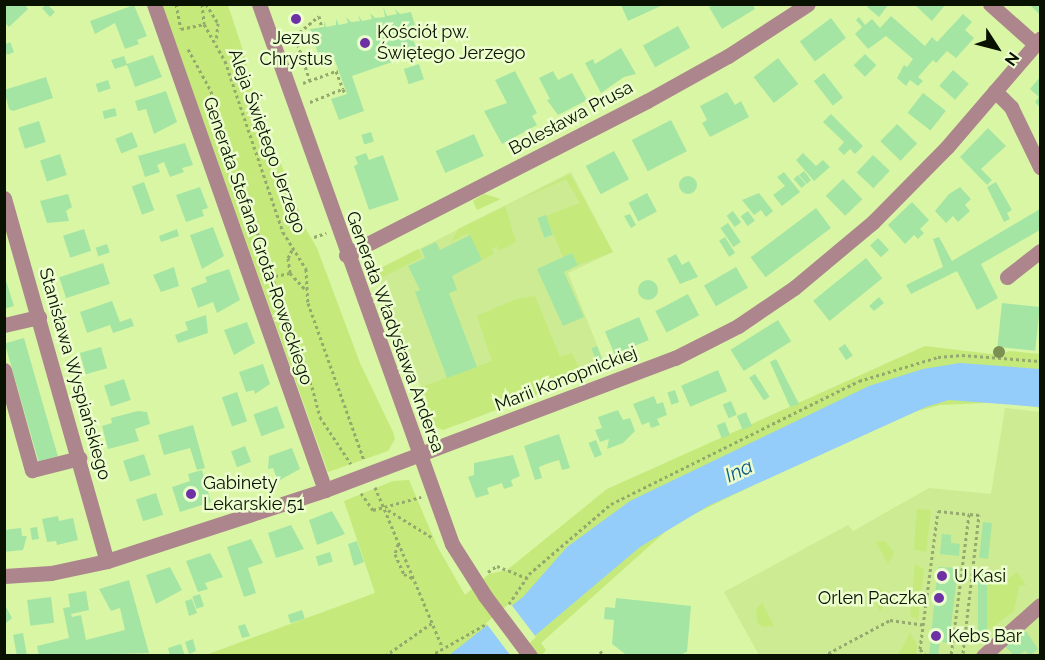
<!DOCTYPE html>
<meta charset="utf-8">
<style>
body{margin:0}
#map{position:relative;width:1045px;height:660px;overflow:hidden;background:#d9f6a4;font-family:Raleway,sans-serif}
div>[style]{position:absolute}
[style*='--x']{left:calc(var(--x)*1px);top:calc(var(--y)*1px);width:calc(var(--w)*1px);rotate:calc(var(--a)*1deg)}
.built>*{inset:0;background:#cceb92}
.green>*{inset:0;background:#c5e97b;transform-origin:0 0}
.water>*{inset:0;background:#94ccfa}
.pier>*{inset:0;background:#d9f6a4}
.building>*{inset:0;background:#a5e5a4;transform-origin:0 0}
.round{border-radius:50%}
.path>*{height:3px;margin-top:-1.5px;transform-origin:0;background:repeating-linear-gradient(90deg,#93a96d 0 3px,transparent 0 6px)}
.minor>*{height:15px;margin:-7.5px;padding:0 7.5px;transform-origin:7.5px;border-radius:7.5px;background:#ac858d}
.minor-bridge>*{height:15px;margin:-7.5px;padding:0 7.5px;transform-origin:7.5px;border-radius:7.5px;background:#ac858d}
.trees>*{width:12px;height:12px;margin:-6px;border-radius:50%;background:#7c9052}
.dots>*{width:16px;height:16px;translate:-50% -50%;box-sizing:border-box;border:3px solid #ecfece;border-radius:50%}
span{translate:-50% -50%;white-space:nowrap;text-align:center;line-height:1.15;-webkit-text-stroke:5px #ecfece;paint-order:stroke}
.poi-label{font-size:18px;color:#091100}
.left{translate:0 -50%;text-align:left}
.right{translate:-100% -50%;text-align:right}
.street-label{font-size:18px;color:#091100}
.water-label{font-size:20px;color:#105b8d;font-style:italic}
.frame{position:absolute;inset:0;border:6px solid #091100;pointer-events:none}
.north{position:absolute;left:967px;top:18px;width:60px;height:60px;-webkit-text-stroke:4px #ecfece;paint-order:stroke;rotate:126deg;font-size:16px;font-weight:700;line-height:24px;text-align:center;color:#091100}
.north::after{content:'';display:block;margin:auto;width:21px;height:27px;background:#091100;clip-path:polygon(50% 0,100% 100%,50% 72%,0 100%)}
</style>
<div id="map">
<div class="built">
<div style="clip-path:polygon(571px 172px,613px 252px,568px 273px,606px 367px,457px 425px,431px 414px,376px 271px)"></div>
<div style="clip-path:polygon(1005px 408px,1040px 412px,1040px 655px,759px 655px,724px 592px,848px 525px,853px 531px,929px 488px,991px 494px)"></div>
</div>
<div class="green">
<div style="clip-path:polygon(162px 5px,228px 5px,247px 63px,245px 70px,306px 229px,317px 248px,360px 363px,393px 432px,395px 439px,388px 451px,328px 472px)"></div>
<div style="clip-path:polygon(570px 174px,613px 252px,578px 265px,572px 253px,563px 257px,546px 216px,580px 203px,566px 179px,519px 200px)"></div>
<div style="clip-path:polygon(484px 194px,501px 199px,477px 210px,473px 201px)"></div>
<div style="clip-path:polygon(505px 206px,516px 242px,499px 251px,497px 246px,492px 249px,494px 254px,482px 260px,468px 233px,451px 242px,458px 229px)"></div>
<div style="left:418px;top:249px;width:9px;height:50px;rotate:63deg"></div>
<div style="clip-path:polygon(535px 296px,560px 357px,572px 353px,583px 377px,443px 430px,429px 424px,416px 389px,492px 361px,477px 316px,516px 299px)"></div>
<div style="clip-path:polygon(925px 346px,1000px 355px,1009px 351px,1040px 354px,1040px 408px,1008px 402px,940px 405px,891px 418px,674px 524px,541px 643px,546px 650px,542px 655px,203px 656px,375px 593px,344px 501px,393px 481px,409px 480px,437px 546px,465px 595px,489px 574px,507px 570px,607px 489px)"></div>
<div style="clip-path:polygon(917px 509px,931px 510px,926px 552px,914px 549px)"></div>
<div style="clip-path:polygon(885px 541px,894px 553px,888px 564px,876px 542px)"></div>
<div style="clip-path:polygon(915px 564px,924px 569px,918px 620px,910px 616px)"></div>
<div style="clip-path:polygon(987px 571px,1001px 573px,1008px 579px,1017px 572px,1026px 585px,1019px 586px,1014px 611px,992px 628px,981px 629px)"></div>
<div style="clip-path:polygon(868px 588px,879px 588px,885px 593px,886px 603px,880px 611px)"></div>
<div style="clip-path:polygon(762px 603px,774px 626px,763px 627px,757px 622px,756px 609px)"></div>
<div style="clip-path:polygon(910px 633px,917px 645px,916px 655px,898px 655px)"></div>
</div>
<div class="water">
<div style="clip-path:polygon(960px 363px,1040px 369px,1040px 407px,949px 400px,926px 407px,708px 506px,640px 547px,512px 655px,448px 656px,523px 597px,567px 547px,630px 501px,869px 386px,923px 369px)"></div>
</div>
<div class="pier">
<div style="clip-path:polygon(510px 603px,536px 637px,516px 656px,510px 655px,486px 623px)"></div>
</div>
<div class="building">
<div style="clip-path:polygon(4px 4px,24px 4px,28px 9px,9px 27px,4px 22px)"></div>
<div style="clip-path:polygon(47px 4px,55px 12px,50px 17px,42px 8px)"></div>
<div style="clip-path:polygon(870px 4px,889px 4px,879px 17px,867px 7px)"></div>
<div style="clip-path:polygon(914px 4px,946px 4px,932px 21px)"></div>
<div style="clip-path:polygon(1029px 4px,1040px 4px,1040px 15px)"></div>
<div style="clip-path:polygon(134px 5px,147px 36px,137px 40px,139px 44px,125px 49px,115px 23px,95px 34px,90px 21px)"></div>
<div style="clip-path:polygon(621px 5px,663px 5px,628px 21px)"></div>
<div style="clip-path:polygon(714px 5px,753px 5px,755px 9px,722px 29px,709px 7px)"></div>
<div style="clip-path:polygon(383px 6px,387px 16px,397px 14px,395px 9px,400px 14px,411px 12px,415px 25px,409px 28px,418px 53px,352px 76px,364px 111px,339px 120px,331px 99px,347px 94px,334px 58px,321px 62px,310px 29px,324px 27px,324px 21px,326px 27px,336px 25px,336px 19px,339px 25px,348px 23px,346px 17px,351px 22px,360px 21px,358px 15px,362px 21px,372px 19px,370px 13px,375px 18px,385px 17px)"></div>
<div style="clip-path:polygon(963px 14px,972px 22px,965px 30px,974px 38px,956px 58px,947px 51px,936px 63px,933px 60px,918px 77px,923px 81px,918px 86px,910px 80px,906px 86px,897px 78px,904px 65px,907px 67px,913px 59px,886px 36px,868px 49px,855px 34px,862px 27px,856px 20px,859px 17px,865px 25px,872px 19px,880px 28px,891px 16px,925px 46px,932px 37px,937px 42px)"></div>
<div style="left:831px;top:18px;width:25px;height:39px;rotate:53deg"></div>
<div style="left:678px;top:26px;width:25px;height:40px;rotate:61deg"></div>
<div style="clip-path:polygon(10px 42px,14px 52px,7px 55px,4px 45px)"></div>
<div style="clip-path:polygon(621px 48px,636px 74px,624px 77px,601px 93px,585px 63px,593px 59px,595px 64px)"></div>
<div style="left:865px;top:54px;width:16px;height:16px;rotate:45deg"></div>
<div style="clip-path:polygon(153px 55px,162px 77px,135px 87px,127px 65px,115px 69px,111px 60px,124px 56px,127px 64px)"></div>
<div style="left:778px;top:58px;width:33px;height:31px;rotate:52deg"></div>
<div style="left:419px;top:64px;width:16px;height:16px;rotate:72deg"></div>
<div style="left:953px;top:70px;width:21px;height:21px;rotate:41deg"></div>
<div style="clip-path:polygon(515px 71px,537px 113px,532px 116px,537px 125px,502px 144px,484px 111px,507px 103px,495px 80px)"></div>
<div style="clip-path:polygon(553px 71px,558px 80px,572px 73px,587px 100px,558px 115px,547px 100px,550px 99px,539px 78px)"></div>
<div style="left:824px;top:73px;width:31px;height:13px;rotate:52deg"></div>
<div style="clip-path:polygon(46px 77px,53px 98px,13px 111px,9px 109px,4px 90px)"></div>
<div style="clip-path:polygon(1040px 77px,1040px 107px,1035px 102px,1039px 97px,1030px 89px)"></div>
<div style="left:108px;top:80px;width:9px;height:13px;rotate:72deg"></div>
<div style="clip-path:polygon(166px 91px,177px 122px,154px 134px,146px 109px,138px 111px,135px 101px)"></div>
<div style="clip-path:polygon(727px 92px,735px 105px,741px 101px,749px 117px,710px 137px,702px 123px,707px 120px,700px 106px)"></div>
<div style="left:923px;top:93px;width:29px;height:25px;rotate:38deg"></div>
<div style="left:115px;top:108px;width:8px;height:13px;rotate:76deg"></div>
<div style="clip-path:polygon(831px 114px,863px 146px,855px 154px,850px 149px,844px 155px,838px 149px,844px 142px,823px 122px)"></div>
<div style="left:671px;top:120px;width:35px;height:44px;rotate:63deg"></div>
<div style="left:39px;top:121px;width:22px;height:22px;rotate:72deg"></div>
<div style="left:897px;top:124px;width:28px;height:24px;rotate:44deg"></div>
<div style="clip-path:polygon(988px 128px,1006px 146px,981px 169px,992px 180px,987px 185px,960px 157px)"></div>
<div style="left:132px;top:132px;width:16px;height:18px;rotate:68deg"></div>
<div style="left:371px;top:132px;width:10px;height:10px;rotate:73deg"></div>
<div style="left:474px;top:134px;width:24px;height:42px;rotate:66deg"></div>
<div style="clip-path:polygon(185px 143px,193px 165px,182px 168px,184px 172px,170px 177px,164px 162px,157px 165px,160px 172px,145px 177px,138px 156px)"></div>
<div style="left:614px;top:151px;width:32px;height:32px;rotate:62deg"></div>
<div style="clip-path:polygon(366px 153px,369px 160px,383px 155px,399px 200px,369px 210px,354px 166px,358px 164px,355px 157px)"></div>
<div style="clip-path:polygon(803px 153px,816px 166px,823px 160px,830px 167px,814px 181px,796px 160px)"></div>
<div style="left:60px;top:154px;width:22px;height:21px;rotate:72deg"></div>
<div style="left:873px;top:155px;width:23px;height:24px;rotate:43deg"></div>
<div style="clip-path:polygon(804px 171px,811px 180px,807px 184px,799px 175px)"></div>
<div style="clip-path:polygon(784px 172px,800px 192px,782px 206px,773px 195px,785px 186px,777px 177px)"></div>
<div style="left:798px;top:175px;width:12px;height:6px;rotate:48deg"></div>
<div class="round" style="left:679px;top:176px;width:18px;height:18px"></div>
<div style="left:843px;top:179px;width:28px;height:24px;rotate:46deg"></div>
<div style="left:144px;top:182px;width:30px;height:13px;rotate:70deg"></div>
<div style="clip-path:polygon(996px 182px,1012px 210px,1007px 213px,1010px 219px,1004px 222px,987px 187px)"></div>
<div style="clip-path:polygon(200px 187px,208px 208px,202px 210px,204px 216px,186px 222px,176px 195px)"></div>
<div style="clip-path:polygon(960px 187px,971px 199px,965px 205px,970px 211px,958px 222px,953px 216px,946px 223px,935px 211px,949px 194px)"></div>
<div style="left:647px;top:193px;width:21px;height:21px;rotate:62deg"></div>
<div style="clip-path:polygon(759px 193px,773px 211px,766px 217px,761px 210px,754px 215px,742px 200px)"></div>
<div style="clip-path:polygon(68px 194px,72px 207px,66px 211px,69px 221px,47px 223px,40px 201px)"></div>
<div style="clip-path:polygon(912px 202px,929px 220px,920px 229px,924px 233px,918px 239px,914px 235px,905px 244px,888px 225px)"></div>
<div style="left:816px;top:208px;width:25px;height:82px;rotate:53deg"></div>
<div style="clip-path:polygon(1040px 209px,1040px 230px,981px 264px,998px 298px,977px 310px,957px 271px,911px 294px,906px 285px,943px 267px,933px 239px,939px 237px,952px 261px)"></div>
<div style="left:733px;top:211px;width:14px;height:8px;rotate:54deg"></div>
<div style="left:748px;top:211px;width:12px;height:9px;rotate:55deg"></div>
<div style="clip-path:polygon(630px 214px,636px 225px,631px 228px,624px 216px)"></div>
<div style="left:546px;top:215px;width:21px;height:9px;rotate:71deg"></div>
<div style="left:728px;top:223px;width:23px;height:9px;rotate:56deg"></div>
<div style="clip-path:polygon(213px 227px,224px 256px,202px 269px,190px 235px)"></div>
<div style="left:84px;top:229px;width:23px;height:22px;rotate:72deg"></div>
<div style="clip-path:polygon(177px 229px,179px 236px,161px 242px,159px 236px)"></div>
<div style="clip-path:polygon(470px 235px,482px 260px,452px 276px,457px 290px,449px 293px,477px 367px,447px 378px,415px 292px,420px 290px,408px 266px,425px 258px,421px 249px,436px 242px,440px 250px)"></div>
<div style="left:725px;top:237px;width:19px;height:7px;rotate:58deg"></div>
<div style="left:878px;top:238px;width:16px;height:11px;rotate:47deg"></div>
<div style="left:107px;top:244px;width:9px;height:12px;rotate:72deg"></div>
<div style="clip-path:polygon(572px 253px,578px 265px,564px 272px,584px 317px,563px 326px,537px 269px)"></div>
<div style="clip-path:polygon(676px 254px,682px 265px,689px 261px,698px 277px,680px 284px,667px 259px)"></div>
<div style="left:866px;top:258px;width:26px;height:68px;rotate:51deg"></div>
<div style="left:103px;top:263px;width:22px;height:46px;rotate:72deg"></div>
<div style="clip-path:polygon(174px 267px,179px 286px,161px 292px,153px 275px)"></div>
<div style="left:736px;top:267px;width:24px;height:37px;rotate:60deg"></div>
<div style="clip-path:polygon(229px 269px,240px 300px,217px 313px,213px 302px,198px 308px,191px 288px,207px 282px,205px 277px)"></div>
<div style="clip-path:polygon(4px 274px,14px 306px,4px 309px)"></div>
<div class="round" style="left:638px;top:280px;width:20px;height:20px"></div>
<div style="left:688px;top:294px;width:24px;height:37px;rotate:62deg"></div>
<div style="clip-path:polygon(879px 297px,884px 303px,874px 311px,869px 306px)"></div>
<div style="clip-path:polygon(112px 301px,120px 322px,131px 318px,134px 326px,113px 333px,110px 325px,87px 333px,80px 312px)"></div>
<div style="left:1002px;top:303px;width:38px;height:44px;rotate:6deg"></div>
<div style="clip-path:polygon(206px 315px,208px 333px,178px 343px,175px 335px,188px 330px,185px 322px)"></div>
<div style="left:639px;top:317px;width:25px;height:37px;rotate:67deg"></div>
<div style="left:778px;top:320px;width:25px;height:56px;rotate:58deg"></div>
<div style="clip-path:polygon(247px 322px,255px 343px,234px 355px,224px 330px)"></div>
<div style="left:24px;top:338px;width:123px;height:20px;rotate:74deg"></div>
<div style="left:845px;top:344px;width:14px;height:8px;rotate:56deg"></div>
<div style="left:597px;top:346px;width:17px;height:6px;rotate:69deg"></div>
<div style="left:101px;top:347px;width:22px;height:22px;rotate:74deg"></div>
<div style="clip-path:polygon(776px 359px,799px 404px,790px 407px,770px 362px)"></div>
<div style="clip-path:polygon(263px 364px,270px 384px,255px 394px,254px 390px,246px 392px,239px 372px)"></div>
<div style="left:718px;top:370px;width:23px;height:40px;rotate:67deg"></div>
<div style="left:755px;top:374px;width:27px;height:7px;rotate:57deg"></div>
<div style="left:124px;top:379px;width:22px;height:21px;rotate:72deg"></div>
<div style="left:675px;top:390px;width:13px;height:8px;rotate:72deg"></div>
<div style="left:237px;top:392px;width:31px;height:16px;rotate:71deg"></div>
<div style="clip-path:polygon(654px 396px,657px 404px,663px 402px,667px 415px,657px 419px,660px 425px,651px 428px,649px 422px,642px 425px,633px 404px)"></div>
<div style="left:731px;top:401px;width:15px;height:9px;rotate:67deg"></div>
<div style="left:277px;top:406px;width:23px;height:25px;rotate:70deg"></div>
<div style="clip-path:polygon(618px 410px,623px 420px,630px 418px,635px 431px,623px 443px,607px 449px,609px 439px,600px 442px,595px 430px,602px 428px,598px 417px)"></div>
<div style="clip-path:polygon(138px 411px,147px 412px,150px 424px,135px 429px,139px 441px,108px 449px,102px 426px,112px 423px,111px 418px)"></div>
<div style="left:746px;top:412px;width:15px;height:10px;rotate:67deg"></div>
<div style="left:725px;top:422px;width:14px;height:9px;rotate:69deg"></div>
<div style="clip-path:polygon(193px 425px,205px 468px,197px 470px,190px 448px,164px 455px,158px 435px)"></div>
<div style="clip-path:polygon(559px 434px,570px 468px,562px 470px,559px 460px,549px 463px,539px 467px,542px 478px,535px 480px,524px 446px)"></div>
<div style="left:596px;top:440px;width:16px;height:8px;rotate:68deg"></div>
<div style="left:245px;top:446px;width:17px;height:15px;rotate:69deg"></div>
<div style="clip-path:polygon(292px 448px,300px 469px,278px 481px,273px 468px,268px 469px,269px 456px)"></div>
<div style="left:144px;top:454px;width:22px;height:22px;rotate:72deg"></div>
<div style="clip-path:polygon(513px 455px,520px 476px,511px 480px,513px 486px,504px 489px,502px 483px,487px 488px,489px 494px,476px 498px,468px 477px,474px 475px,474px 463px)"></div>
<div style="clip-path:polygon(202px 470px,211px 502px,180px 512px,172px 487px,190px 481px,188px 474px)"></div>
<div style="left:156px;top:493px;width:23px;height:21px;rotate:72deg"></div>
<div style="clip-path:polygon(332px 511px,345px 534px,317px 545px,309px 520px)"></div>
<div style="clip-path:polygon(58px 516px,59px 521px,73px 518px,78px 540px,57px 545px,56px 541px,47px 542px,42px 519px)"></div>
<div style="left:983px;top:522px;width:9px;height:36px;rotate:6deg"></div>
<div style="clip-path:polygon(291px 525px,304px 549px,276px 558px,268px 533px)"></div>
<div style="left:37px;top:527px;width:12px;height:7px;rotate:81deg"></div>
<div style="clip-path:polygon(21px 528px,22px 536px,27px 536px,23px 550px,4px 552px,4px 530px)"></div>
<div style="clip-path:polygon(942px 534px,951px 535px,951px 543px,960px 544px,959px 556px,940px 554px)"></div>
<div style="clip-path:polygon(251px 539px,263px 563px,248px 568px,256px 593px,244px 597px,227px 547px)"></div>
<div style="clip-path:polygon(357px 541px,364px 562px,354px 566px,348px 544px)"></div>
<div style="left:330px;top:552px;width:10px;height:15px;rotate:73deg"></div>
<div style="clip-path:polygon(210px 553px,223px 577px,205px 583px,208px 589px,198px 592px,186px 561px)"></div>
<div style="clip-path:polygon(170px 567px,182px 590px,156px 604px,146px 575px)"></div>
<div style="clip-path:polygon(938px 567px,958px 568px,949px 643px,940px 642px,938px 656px,929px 656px)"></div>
<div style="left:978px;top:571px;width:9px;height:60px"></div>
<div style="clip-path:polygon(129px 580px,149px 653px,39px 656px,37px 646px,69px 638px,63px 608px,70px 607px,68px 594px,86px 591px,89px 610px,71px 614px,72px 617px,81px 615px,86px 640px,125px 630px,120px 608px,111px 611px,99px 589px)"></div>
<div style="left:200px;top:594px;width:13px;height:8px;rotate:72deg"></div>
<div style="left:51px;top:597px;width:26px;height:24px;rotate:83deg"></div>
<div style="clip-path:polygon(616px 598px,691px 606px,687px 652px,677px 656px,628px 656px,612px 644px,614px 620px,604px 619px,605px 607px,615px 608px)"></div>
<div style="clip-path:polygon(192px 599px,197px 613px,189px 616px,185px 601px)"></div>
<div style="clip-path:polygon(4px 603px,12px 618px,4px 625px)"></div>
<div style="left:302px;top:610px;width:9px;height:15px;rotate:72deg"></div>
<div style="clip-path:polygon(245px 624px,250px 636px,242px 638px,238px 626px)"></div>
<div style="clip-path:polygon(1026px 631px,1038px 649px,1029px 656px,1026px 651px,1015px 656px,1004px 646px)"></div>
<div style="left:23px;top:633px;width:23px;height:10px;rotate:80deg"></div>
<div style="clip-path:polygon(193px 639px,196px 651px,189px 654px,185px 642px)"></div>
<div style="clip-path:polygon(181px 644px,185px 656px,170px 656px,168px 648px)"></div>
</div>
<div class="path">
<div style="--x:176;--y:4;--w:25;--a:79"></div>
<div style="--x:202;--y:4;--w:20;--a:84"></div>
<div style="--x:204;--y:24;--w:43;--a:60.4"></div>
<div style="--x:225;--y:61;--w:181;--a:71.3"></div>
<div style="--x:283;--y:232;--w:44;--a:58.1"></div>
<div style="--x:306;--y:269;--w:34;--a:87"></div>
<div style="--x:308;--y:303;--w:167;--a:70.4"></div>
<div style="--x:206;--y:4;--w:22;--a:58"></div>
<div style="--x:218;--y:23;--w:18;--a:96"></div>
<div style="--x:181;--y:29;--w:24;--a:-12"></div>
<div style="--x:304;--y:42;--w:10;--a:-17"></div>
<div style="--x:188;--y:49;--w:48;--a:61.3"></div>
<div style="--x:211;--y:91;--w:83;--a:76.1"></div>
<div style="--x:336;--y:71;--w:19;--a:69"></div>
<div style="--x:310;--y:81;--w:47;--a:-108.4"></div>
<div style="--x:295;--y:36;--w:31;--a:-40"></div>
<div style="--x:319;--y:16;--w:12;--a:76"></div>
<div style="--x:303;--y:83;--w:37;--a:-20"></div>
<div style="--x:310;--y:102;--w:35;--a:-22"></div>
<div style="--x:343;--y:89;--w:5;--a:68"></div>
<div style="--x:240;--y:195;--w:63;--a:65.5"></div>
<div style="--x:266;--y:252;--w:59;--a:75.3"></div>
<div style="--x:281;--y:309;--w:84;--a:68.3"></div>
<div style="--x:312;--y:387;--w:31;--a:75"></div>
<div style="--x:320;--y:417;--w:56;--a:56.6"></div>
<div style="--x:314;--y:237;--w:13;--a:-18"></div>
<div style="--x:292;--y:250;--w:9;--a:117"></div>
<div style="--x:288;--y:258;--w:15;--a:82"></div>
<div style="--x:290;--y:273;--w:21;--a:47"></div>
<div style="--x:275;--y:276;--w:15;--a:-11"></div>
<div style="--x:375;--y:487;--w:173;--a:67.2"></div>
<div style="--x:361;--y:493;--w:21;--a:55"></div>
<div style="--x:373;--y:510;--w:50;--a:-15.2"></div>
<div style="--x:388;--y:510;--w:53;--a:31.9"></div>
<div style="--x:398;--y:544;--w:10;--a:107"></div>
<div style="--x:395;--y:554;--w:22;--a:66"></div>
<div style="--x:404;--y:574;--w:11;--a:27"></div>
<div style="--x:488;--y:572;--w:11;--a:-34"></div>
<div style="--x:497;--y:566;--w:32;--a:22"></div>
<div style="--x:509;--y:604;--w:36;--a:-56"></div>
<div style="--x:529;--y:574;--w:108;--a:-40.5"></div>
<div style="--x:611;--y:504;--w:277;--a:-26.4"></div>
<div style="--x:859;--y:381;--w:83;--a:-16.9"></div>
<div style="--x:938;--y:357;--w:24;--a:-5"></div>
<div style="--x:962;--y:355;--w:78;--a:4.4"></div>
<div style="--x:600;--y:651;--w:6;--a:51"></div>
<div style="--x:963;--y:653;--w:139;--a:-83.4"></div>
<div style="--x:979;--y:515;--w:10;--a:-174"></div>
<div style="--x:385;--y:656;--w:59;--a:-35.3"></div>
<div style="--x:430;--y:656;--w:64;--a:-29.7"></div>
<div style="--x:701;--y:656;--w:1;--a:-45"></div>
<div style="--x:823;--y:656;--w:76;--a:-28.2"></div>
<div style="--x:890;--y:620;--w:34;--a:8"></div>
<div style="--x:926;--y:656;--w:9;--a:-131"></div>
<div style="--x:920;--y:649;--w:139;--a:-82.6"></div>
<div style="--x:938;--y:511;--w:31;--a:6"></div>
<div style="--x:969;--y:514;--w:143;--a:97.2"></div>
</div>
<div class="minor">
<div style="--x:154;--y:4;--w:515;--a:70.62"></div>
<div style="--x:259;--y:4;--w:573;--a:70.33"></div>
<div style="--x:452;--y:544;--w:62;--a:57.6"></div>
<div style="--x:990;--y:4;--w:60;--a:41.6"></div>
<div style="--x:995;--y:91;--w:23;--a:45"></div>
<div style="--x:1011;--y:107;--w:67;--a:64.2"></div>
<div style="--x:4;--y:198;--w:377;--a:74.2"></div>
<div style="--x:346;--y:255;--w:338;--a:-27.1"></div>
<div style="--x:647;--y:101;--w:93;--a:-29.1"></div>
<div style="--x:728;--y:56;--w:95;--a:-33"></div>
<div style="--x:1007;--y:277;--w:42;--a:-38.2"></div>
<div style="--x:4;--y:325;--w:36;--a:-13"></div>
<div style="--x:4;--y:370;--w:104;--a:74.4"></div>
<div style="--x:32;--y:470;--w:49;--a:-14.3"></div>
<div style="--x:4;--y:576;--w:47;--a:-3.7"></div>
<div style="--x:51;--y:573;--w:57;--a:-12.1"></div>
<div style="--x:107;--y:561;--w:229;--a:-18"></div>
<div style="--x:325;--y:490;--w:374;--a:-20.7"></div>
<div style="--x:675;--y:358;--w:71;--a:-26.9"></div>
<div style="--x:738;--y:326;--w:68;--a:-34.2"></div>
<div style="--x:794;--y:288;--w:103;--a:-39.9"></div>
<div style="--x:873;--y:222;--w:105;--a:-45.4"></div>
<div style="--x:947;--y:147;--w:143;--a:-49.3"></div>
<div style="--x:983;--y:656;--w:76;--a:-41.8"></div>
</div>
<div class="minor-bridge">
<div style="--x:485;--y:596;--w:75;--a:53.1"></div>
</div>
<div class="trees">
<div style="left:999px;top:352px"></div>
</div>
<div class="dots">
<div style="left:296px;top:19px;background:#6e30a5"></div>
<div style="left:365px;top:43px;background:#6e30a5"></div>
<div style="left:191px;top:494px;background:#6e30a5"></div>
<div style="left:942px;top:576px;background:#6e30a5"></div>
<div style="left:939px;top:598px;background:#6e30a5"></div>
<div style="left:936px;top:636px;background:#6e30a5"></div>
</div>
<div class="poi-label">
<span class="left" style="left:377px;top:43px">Kościół pw.<br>Świętego Jerzego</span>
<span style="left:296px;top:49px">Jezus<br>Chrystus</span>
<span class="left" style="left:203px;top:494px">Gabinety<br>Lekarskie 51</span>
<span class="left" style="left:954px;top:576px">U Kasi</span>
<span class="right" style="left:927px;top:598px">Orlen Paczka</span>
<span class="left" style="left:948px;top:636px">Kebs Bar</span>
</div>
<div class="street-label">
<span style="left:571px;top:118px;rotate:-28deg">Bolesława Prusa</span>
<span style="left:267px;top:141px;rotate:70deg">Aleja Świętego Jerzego</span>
<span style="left:258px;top:241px;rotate:71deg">Generała Stefana Grota-Roweckiego</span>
<span style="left:395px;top:332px;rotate:70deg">Generała Władysława Andersa</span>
<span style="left:75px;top:374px;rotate:74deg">Stanisława Wyspiańskiego</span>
<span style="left:566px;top:379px;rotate:-21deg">Marii Konopnickiej</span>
</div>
<div class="water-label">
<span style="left:739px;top:471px;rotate:-25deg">Ina</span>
</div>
<div class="frame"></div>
<div class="north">N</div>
</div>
